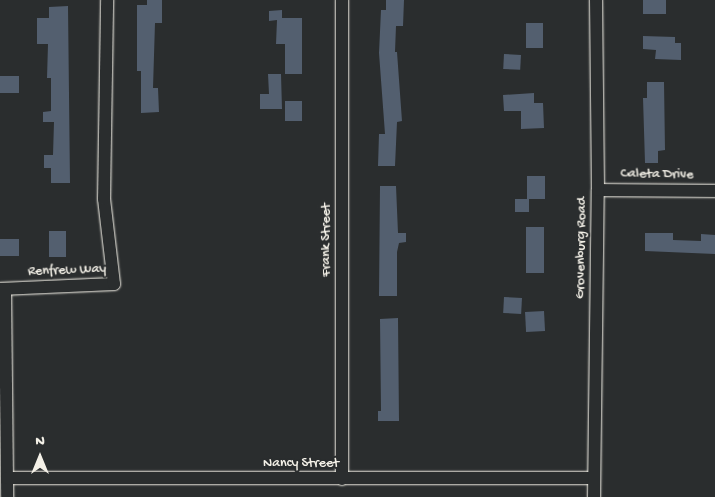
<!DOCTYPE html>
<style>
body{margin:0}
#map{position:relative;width:715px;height:497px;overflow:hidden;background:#2a2d2e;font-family:"Gochi Hand",sans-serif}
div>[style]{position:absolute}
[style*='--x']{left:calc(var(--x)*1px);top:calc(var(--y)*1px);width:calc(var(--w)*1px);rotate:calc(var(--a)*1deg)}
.building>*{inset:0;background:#535f6f;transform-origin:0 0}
.roads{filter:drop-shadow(0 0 1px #f4f1e8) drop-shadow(0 0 1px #f4f1e8)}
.street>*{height:12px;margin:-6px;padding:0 6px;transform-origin:6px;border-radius:6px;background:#2a2d2e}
span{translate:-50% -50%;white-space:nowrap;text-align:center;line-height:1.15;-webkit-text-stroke:4px #2a2d2e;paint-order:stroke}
.street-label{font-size:14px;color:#f4f1e8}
.north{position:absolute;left:15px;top:432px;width:50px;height:50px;-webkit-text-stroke:4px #2a2d2e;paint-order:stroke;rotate:0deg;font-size:14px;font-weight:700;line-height:20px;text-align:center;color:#f4f1e8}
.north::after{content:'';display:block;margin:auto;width:18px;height:22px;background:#f4f1e8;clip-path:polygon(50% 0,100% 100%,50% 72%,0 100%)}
</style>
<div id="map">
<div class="building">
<div style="clip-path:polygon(147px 0,162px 0,162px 23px,155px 23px,153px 88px,158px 88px,159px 112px,141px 113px,141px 71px,137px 71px,137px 5px,147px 5px)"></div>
<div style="clip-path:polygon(386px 0,404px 0,403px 26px,396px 26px,395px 52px,397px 52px,402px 121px,397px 122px,395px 166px,378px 166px,379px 134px,385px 134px,379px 53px,381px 10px,386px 10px)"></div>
<div style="left:643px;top:0;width:23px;height:14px"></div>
<div style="clip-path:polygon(68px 6px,70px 183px,51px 183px,51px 168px,44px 168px,44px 155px,53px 155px,54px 122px,43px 122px,43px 112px,51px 111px,51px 78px,47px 78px,48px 44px,37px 44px,37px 18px,49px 18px,49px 7px)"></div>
<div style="clip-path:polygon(282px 10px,282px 18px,302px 18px,302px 74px,285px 74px,285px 44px,276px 44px,277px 20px,269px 21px,269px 11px)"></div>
<div style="left:526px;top:23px;width:17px;height:25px"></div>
<div style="clip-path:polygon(643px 36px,675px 37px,675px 43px,681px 43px,681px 60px,655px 59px,656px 50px,643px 49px)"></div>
<div style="left:504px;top:54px;width:17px;height:15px;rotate:3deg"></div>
<div style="clip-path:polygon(268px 74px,281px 74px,282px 109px,260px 109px,260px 94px,269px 94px)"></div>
<div style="left:0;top:76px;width:19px;height:17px"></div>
<div style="clip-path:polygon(647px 82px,664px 82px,665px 150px,658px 151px,658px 163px,645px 163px,643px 98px,647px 98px)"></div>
<div style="clip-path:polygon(534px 93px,534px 103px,543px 103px,544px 128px,521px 129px,521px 111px,504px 111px,503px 95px)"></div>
<div style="left:285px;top:101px;width:17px;height:20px"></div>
<div style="left:527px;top:176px;width:18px;height:23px"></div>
<div style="clip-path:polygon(380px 186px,396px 186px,398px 233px,406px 233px,406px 242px,399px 243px,397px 252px,397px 296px,379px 296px)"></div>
<div style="left:515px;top:199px;width:14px;height:13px"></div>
<div style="left:526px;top:227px;width:18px;height:46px"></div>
<div style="left:49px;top:231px;width:17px;height:26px"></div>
<div style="clip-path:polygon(645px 233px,673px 233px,673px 240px,701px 241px,701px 234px,715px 235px,715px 254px,645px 251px)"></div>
<div style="left:0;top:239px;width:19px;height:17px"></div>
<div style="left:504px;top:297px;width:18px;height:16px;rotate:3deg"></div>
<div style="left:544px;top:311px;width:20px;height:19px;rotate:87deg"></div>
<div style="clip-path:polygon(398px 318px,399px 421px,378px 421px,378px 411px,381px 411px,380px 319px)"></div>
</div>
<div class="roads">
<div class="street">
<div style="--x:598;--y:190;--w:117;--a:0.5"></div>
<div style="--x:0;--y:289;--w:114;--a:-2.5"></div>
<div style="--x:114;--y:284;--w:86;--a:-96.7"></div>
<div style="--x:104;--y:199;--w:199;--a:-89.1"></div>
<div style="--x:5;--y:289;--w:208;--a:89.4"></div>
<div style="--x:7;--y:478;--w:587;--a:0"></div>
<div style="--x:342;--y:479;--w:479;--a:-90"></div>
<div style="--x:594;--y:497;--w:307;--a:-89.3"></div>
<div style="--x:598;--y:190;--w:190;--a:-90.6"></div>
</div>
</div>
<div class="street-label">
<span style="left:657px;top:175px;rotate:1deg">Caleta Drive</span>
<span style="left:327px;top:240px;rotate:-90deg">Frank Street</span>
<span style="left:582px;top:248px;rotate:-89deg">Grovenburg Road</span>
<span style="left:67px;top:271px;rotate:-2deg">Renfrew Way</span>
<span style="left:301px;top:464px">Nancy Street</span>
</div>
<div class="north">N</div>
</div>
